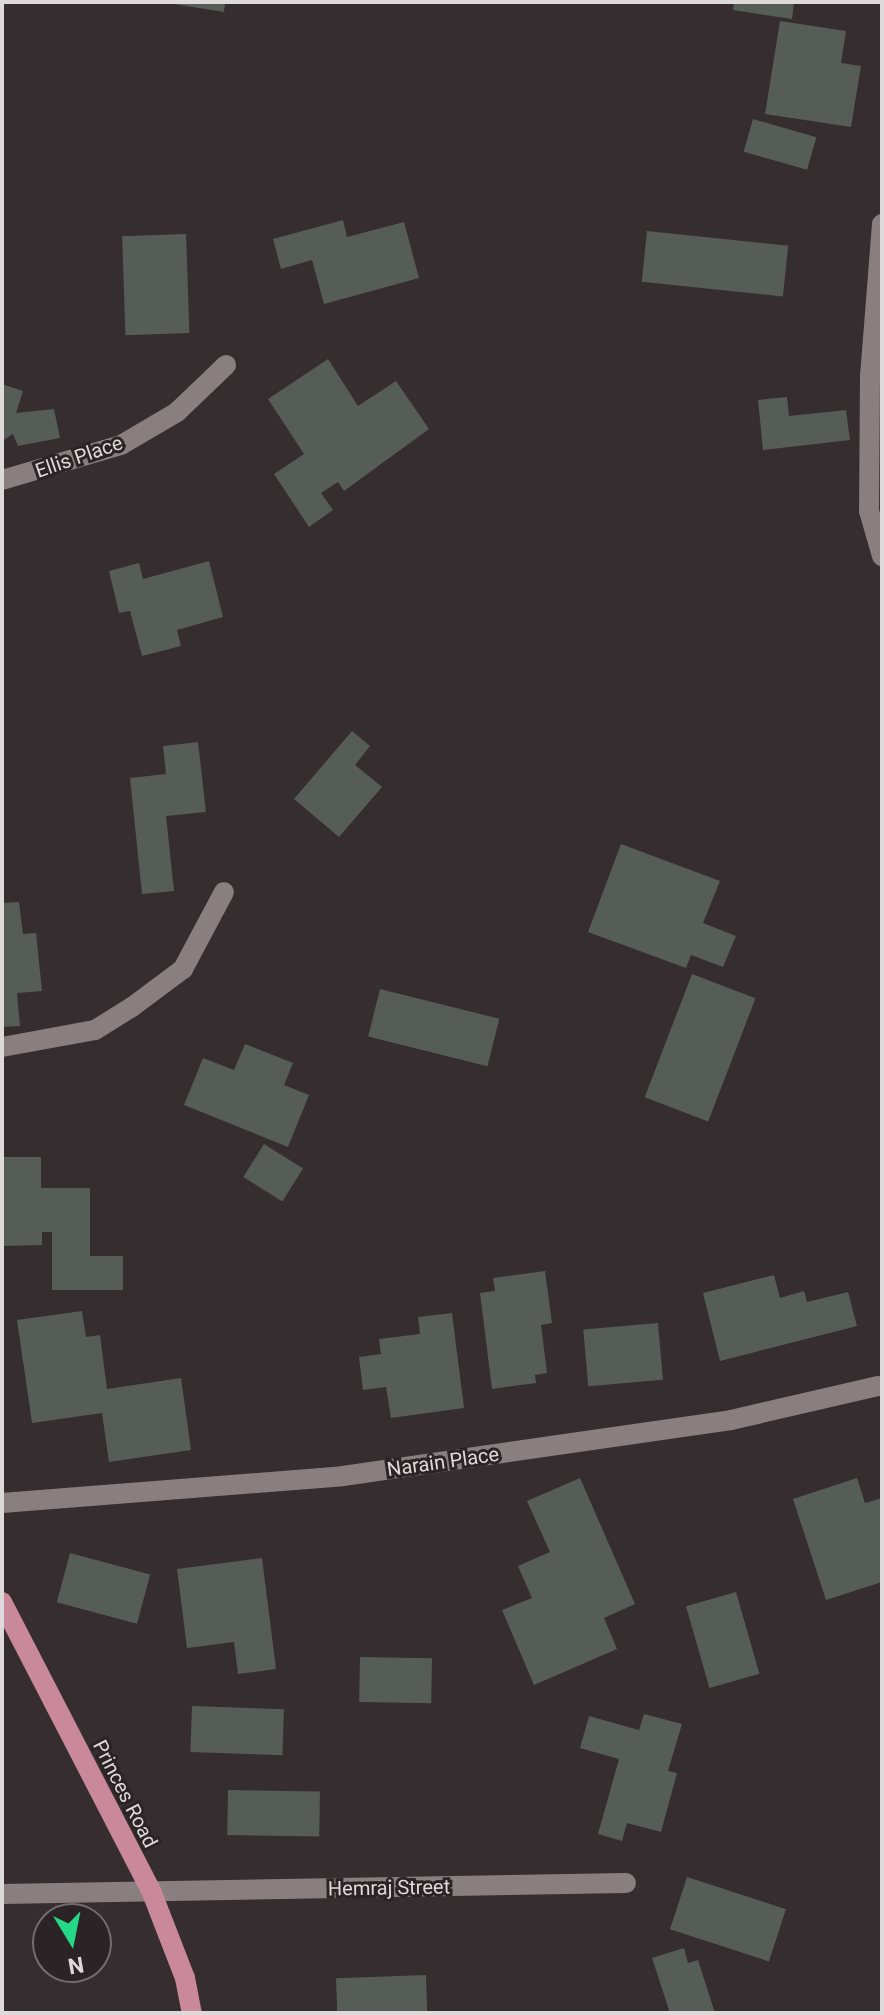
<!DOCTYPE html>
<style>
body{margin:0}
#map{position:relative;width:884px;height:2015px;overflow:hidden;background:#352d2f;font-family:Roboto,sans-serif}
div>[style]{position:absolute}
[style*='--x']{left:calc(var(--x)*1px);top:calc(var(--y)*1px);width:calc(var(--w)*1px);rotate:calc(var(--a)*1deg)}
.building>*{inset:0;background:#565d59;transform-origin:0 0}
.minor>*{height:20px;margin:-10px;padding:0 10px;transform-origin:10px;border-radius:10px;background:#897f81}
.major>*{height:20px;margin:-10px;padding:0 10px;transform-origin:10px;border-radius:10px;background:#ca899a}
span{translate:-50% -50%;white-space:nowrap;text-align:center;line-height:1.15;-webkit-text-stroke:6px #2b2325;paint-order:stroke}
.street-label{font-size:20px;color:#ded9da}
.frame{position:absolute;inset:0;border:4px solid #ded9da;pointer-events:none}
.north{position:absolute;left:32px;top:1903px;width:80px;height:80px;box-sizing:border-box;background:#2b2325;border:2px solid #736c6d;border-radius:50%;rotate:170deg;font-size:22px;font-weight:700;line-height:32px;text-align:center;color:#ded9da}
.north::after{content:'';display:block;margin:auto;width:28px;height:36px;background:#25d886;clip-path:polygon(50% 0,100% 100%,50% 72%,0 100%)}
</style>
<div id="map">
<div class="building">
<div style="clip-path:polygon(162px 2px,225px 2px,224px 12px)"></div>
<div style="clip-path:polygon(734px 2px,794px 2px,792px 19px,733px 10px)"></div>
<div style="clip-path:polygon(780px 21px,846px 31px,841px 63px,861px 66px,851px 127px,765px 114px)"></div>
<div style="left:753px;top:119px;width:66px;height:34px;rotate:16deg"></div>
<div style="clip-path:polygon(343px 220px,347px 237px,404px 222px,419px 278px,324px 304px,312px 260px,281px 269px,273px 239px)"></div>
<div style="left:647px;top:231px;width:142px;height:51px;rotate:6deg"></div>
<div style="left:186px;top:234px;width:99px;height:64px;rotate:88deg"></div>
<div style="clip-path:polygon(328px 359px,358px 406px,396px 381px,429px 429px,344px 491px,338px 482px,321px 493px,333px 510px,309px 527px,274px 474px,304px 454px,268px 399px)"></div>
<div style="clip-path:polygon(2px 384px,23px 391px,16px 413px,54px 409px,60px 438px,18px 446px,13px 434px,2px 441px)"></div>
<div style="clip-path:polygon(787px 397px,789px 416px,846px 410px,850px 440px,763px 450px,758px 400px)"></div>
<div style="clip-path:polygon(209px 561px,223px 617px,177px 630px,181px 646px,142px 656px,130px 611px,119px 613px,109px 571px,139px 563px,143px 579px)"></div>
<div style="clip-path:polygon(352px 731px,370px 746px,355px 765px,382px 787px,339px 837px,294px 799px)"></div>
<div style="clip-path:polygon(198px 742px,206px 812px,166px 816px,174px 891px,142px 894px,130px 778px,166px 774px,163px 746px)"></div>
<div style="clip-path:polygon(621px 844px,720px 881px,703px 923px,736px 936px,723px 967px,691px 955px,686px 968px,588px 932px)"></div>
<div style="clip-path:polygon(19px 902px,23px 934px,36px 933px,42px 991px,17px 993px,20px 1026px,2px 1027px,2px 903px)"></div>
<div style="left:692px;top:974px;width:68px;height:132px;rotate:21deg"></div>
<div style="left:380px;top:989px;width:123px;height:49px;rotate:14deg"></div>
<div style="clip-path:polygon(245px 1044px,293px 1063px,284px 1085px,309px 1095px,288px 1147px,184px 1105px,203px 1058px,234px 1070px)"></div>
<div style="left:264px;top:1144px;width:46px;height:39px;rotate:32deg"></div>
<div style="clip-path:polygon(2px 1157px,41px 1157px,41px 1188px,90px 1188px,90px 1256px,123px 1256px,123px 1290px,52px 1290px,52px 1232px,42px 1232px,42px 1245px,2px 1246px)"></div>
<div style="clip-path:polygon(545px 1271px,552px 1323px,541px 1325px,547px 1373px,535px 1375px,536px 1383px,492px 1389px,480px 1293px,495px 1291px,493px 1278px)"></div>
<div style="clip-path:polygon(774px 1275px,780px 1298px,804px 1291px,807px 1302px,848px 1292px,857px 1326px,720px 1361px,703px 1293px)"></div>
<div style="clip-path:polygon(82px 1311px,86px 1337px,100px 1335px,107px 1389px,181px 1378px,191px 1450px,109px 1462px,102px 1413px,32px 1423px,17px 1320px)"></div>
<div style="clip-path:polygon(452px 1313px,464px 1408px,391px 1418px,386px 1387px,363px 1390px,359px 1357px,381px 1354px,379px 1339px,420px 1334px,418px 1317px)"></div>
<div style="left:658px;top:1323px;width:57px;height:75px;rotate:85deg"></div>
<div style="clip-path:polygon(580px 1478px,635px 1604px,604px 1618px,617px 1649px,534px 1685px,502px 1610px,532px 1598px,518px 1566px,550px 1552px,527px 1501px)"></div>
<div style="clip-path:polygon(857px 1478px,865px 1503px,882px 1498px,882px 1582px,826px 1600px,793px 1499px)"></div>
<div style="left:70px;top:1553px;width:83px;height:51px;rotate:15deg"></div>
<div style="clip-path:polygon(262px 1558px,276px 1669px,238px 1674px,234px 1642px,187px 1648px,177px 1569px)"></div>
<div style="left:736px;top:1592px;width:85px;height:52px;rotate:74deg"></div>
<div style="left:360px;top:1657px;width:72px;height:45px;rotate:1deg"></div>
<div style="left:192px;top:1706px;width:92px;height:46px;rotate:2deg"></div>
<div style="clip-path:polygon(644px 1714px,682px 1724px,668px 1771px,677px 1773px,661px 1832px,627px 1823px,622px 1841px,598px 1834px,619px 1759px,580px 1748px,589px 1716px,639px 1730px)"></div>
<div style="left:228px;top:1790px;width:92px;height:45px;rotate:1deg"></div>
<div style="left:687px;top:1877px;width:104px;height:55px;rotate:18deg"></div>
<div style="clip-path:polygon(684px 1948px,688px 1963px,698px 1960px,715px 2013px,670px 2013px,652px 1958px)"></div>
<div style="left:426px;top:1975px;width:38px;height:90px;rotate:88deg"></div>
</div>
<div class="minor">
<div style="--x:882;--y:224;--w:151;--a:94.5"></div>
<div style="--x:870;--y:375;--w:136;--a:90.4"></div>
<div style="--x:869;--y:511;--w:47;--a:73.9"></div>
<div style="--x:2;--y:480;--w:124;--a:-16.4"></div>
<div style="--x:121;--y:445;--w:65;--a:-30.5"></div>
<div style="--x:177;--y:412;--w:68;--a:-43.8"></div>
<div style="--x:2;--y:1047;--w:95;--a:-10.4"></div>
<div style="--x:95;--y:1030;--w:44;--a:-31.9"></div>
<div style="--x:132;--y:1007;--w:64;--a:-36.7"></div>
<div style="--x:183;--y:969;--w:87;--a:-62"></div>
<div style="--x:2;--y:1503;--w:342;--a:-4.5"></div>
<div style="--x:343;--y:1476;--w:392;--a:-8.2"></div>
<div style="--x:731;--y:1420;--w:151;--a:-13"></div>
<div style="--x:2;--y:1894;--w:624;--a:-1.01"></div>
</div>
<div class="major">
<div style="--x:2;--y:1602;--w:327;--a:62.7"></div>
<div style="--x:152;--y:1893;--w:91;--a:68.8"></div>
<div style="--x:185;--y:1978;--w:36;--a:79"></div>
</div>
<div class="street-label">
<span style="left:79px;top:457px;rotate:-19deg">Ellis Place</span>
<span style="left:443px;top:1462px;rotate:-8deg">Narain Place</span>
<span style="left:125px;top:1794px;rotate:63deg">Princes Road</span>
<span style="left:389px;top:1888px;rotate:-1deg">Hemraj Street</span>
</div>
<div class="frame"></div>
<div class="north">N</div>
</div>
